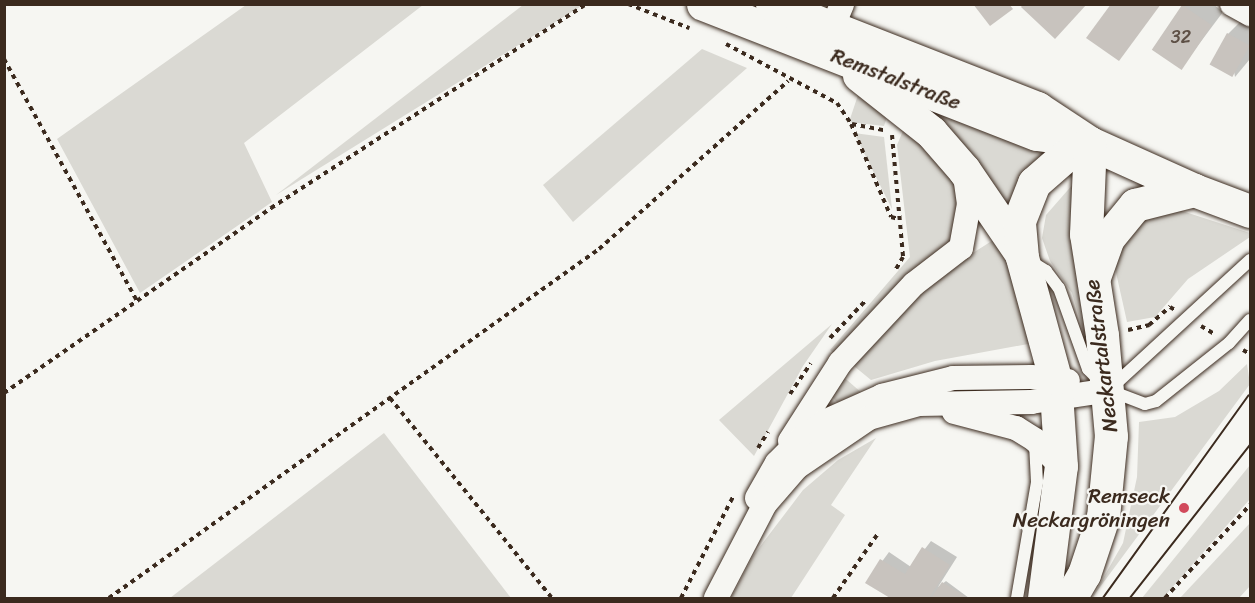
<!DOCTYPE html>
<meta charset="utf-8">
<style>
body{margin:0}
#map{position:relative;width:1255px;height:603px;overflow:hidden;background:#f6f6f2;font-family:Sriracha,sans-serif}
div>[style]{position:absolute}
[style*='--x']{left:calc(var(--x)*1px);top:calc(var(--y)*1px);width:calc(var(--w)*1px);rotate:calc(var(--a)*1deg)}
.green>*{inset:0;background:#dad9d3}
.shadow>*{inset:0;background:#0003}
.building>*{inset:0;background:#c8c3be;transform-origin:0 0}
.path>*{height:4px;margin-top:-2px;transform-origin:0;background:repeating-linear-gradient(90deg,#3b2a1e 0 4.5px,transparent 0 9px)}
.roads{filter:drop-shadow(0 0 2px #3b2a1e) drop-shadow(0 0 2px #3b2a1e)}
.service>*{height:12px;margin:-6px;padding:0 6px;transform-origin:6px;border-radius:6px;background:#f6f6f2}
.minor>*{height:24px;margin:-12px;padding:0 12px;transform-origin:12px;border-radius:12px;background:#f6f6f2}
.secondary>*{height:33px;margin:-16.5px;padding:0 16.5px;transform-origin:16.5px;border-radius:16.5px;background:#f6f6f2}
.tram>*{height:1.5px;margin:-0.75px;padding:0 0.75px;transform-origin:0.75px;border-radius:0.75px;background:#3b2a1e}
.dots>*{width:16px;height:16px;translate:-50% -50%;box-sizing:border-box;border:3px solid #f6f6f2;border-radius:50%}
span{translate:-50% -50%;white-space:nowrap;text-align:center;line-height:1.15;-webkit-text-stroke:4.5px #f6f6f2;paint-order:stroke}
.number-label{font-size:18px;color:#5e5046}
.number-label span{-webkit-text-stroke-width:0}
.street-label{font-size:21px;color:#3b2a1e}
.poi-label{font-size:21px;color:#3b2a1e}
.right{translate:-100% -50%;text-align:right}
.frame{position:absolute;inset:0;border:6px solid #3b2a1e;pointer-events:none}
</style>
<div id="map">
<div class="green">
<div style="clip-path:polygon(246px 5px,423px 5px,244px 143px,272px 202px,140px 293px,57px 139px)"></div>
<div style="clip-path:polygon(523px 5px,583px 5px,276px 195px)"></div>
<div style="clip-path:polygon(702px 49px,747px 68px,573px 222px,543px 185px)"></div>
<div style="clip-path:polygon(902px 86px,1050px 152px,1007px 211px)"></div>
<div style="clip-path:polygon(860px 89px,888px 114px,884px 126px,849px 122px)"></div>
<div style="clip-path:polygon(905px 126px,959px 188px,958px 245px,838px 357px,830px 350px,910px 257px,897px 145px)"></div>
<div style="clip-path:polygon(854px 133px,884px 137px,892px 209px)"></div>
<div style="clip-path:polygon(1074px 183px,1090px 331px,1084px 334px,1072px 293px,1050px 261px,1042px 238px,1046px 215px)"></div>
<div style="clip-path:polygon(1176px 209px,1250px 233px,1250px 237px,1188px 279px,1155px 317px,1127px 322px,1113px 259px,1127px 225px)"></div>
<div style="clip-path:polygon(998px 237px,1039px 342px,935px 361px,871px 380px,849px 362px,878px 329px,965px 258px)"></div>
<div style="clip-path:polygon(832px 324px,803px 366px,754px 456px,719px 420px)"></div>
<div style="clip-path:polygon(1247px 364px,1250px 384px,1092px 598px,1123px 543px,1137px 477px,1139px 422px,1175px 417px,1219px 391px)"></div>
<div style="clip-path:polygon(840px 374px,862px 393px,840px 405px,830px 395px)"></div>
<div style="clip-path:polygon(384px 433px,511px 598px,170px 598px)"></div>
<div style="clip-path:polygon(876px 438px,831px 505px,845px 515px,791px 598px,731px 598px,753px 556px,803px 490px,838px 460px)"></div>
<div style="clip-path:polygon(1250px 465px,1250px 499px,1163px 598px,1142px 598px)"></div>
<div style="clip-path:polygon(1250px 523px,1250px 586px,1239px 598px,1180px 598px)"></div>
</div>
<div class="shadow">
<div style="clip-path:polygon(1184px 4px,1213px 4px,1223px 12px,1181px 68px,1153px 49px)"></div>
<div style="clip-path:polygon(1241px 21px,1250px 27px,1250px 59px,1235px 77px,1228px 34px)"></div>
<div style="clip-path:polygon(931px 541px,957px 557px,938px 587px,946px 581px,969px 598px,893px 598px,867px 582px,889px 552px,911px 567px)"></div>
</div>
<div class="building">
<div style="clip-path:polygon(973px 4px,1009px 4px,1013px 9px,990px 26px)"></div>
<div style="clip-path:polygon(1023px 4px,1087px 4px,1055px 39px,1021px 7px)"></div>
<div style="clip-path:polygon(1111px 4px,1161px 4px,1119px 61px,1086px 38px)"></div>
<div style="left:1182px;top:5px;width:36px;height:54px;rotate:34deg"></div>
<div style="left:1227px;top:33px;width:26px;height:36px;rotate:29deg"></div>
<div style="clip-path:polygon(922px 547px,950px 565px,929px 598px,890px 598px,865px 583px,880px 559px,905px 574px)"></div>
<div style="clip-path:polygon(942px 582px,968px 598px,931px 598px)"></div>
</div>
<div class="path">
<div style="--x:628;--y:4;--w:66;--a:21.5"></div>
<div style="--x:726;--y:44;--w:126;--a:28"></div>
<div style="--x:837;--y:103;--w:25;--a:56"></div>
<div style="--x:851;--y:124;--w:101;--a:66.7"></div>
<div style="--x:891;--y:217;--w:8;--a:14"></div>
<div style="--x:4;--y:59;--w:276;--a:61.2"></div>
<div style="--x:852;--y:124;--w:32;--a:11"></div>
<div style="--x:892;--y:135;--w:122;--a:84.8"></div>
<div style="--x:903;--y:257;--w:14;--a:120"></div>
<div style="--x:1201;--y:326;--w:17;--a:31"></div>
<div style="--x:1128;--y:330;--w:22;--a:-13"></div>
<div style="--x:1149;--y:325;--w:28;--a:-41"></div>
<div style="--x:1170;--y:307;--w:6;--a:31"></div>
<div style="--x:830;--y:338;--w:52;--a:-46.5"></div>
<div style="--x:1243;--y:350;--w:8;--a:30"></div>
<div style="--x:4;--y:393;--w:325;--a:-34.7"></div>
<div style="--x:271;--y:208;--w:375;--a:-32.9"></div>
<div style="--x:790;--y:394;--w:37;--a:-56"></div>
<div style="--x:390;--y:398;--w:257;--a:51"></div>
<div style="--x:758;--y:448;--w:19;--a:-58"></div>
<div style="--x:109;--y:598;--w:602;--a:-35.46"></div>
<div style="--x:599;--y:249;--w:253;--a:-41.6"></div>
<div style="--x:681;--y:598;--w:116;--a:-62.8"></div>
<div style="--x:833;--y:598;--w:77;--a:-55.1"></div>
<div style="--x:1165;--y:598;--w:126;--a:-47.6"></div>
</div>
<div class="roads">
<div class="service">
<div style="--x:1030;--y:261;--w:19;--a:32"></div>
<div style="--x:1046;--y:271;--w:21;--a:53"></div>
<div style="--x:1059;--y:288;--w:86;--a:70.3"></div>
<div style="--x:1088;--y:369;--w:14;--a:45"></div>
<div style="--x:1112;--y:387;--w:188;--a:-42.6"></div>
<div style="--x:1111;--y:391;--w:36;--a:21"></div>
<div style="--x:1145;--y:404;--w:11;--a:-15"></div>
<div style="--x:1156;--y:401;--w:93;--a:-38.5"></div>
<div style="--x:1229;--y:343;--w:31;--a:-48"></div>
<div style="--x:1017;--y:598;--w:118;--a:-80.2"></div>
<div style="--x:1037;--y:482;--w:38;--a:-93"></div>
</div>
<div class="minor">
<div style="--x:1232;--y:4;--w:21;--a:29"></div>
<div style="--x:832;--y:28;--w:26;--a:-67"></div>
<div style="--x:954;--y:412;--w:64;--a:14.5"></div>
<div style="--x:1016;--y:428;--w:22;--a:32"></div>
<div style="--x:1035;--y:440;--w:37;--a:45"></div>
<div style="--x:790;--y:441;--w:93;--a:-57.3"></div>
<div style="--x:840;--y:363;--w:108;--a:-46.9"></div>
<div style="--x:914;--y:284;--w:59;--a:-37.5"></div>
<div style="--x:961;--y:248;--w:45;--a:-79.7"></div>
<div style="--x:969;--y:204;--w:29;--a:-98"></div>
<div style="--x:757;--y:498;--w:40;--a:-60.3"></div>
<div style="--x:777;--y:463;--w:35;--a:-45"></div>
<div style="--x:802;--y:438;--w:27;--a:-36"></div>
<div style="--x:824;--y:422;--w:64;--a:-24.1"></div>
<div style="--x:882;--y:396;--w:73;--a:-14.2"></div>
<div style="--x:953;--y:378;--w:78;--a:-0.7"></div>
<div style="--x:1031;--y:377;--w:37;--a:6"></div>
<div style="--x:716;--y:598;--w:106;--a:-62.5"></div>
<div style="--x:765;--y:504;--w:49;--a:-49.1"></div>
<div style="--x:797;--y:467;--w:87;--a:-34.2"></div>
<div style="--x:869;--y:418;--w:52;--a:-15.6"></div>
<div style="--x:919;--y:404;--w:112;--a:-1"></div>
<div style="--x:1031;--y:402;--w:79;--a:-8.7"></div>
</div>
<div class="secondary">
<div style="--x:703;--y:4;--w:358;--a:21.3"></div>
<div style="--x:1037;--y:134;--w:34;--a:8"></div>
<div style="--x:772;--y:4;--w:285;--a:21.4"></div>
<div style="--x:1037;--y:108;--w:64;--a:33.4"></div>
<div style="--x:1090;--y:143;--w:114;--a:24.3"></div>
<div style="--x:1194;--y:190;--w:60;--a:20.6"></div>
<div style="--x:859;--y:75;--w:92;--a:38.4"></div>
<div style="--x:931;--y:132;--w:50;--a:49"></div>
<div style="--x:964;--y:170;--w:99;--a:55.7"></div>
<div style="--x:1094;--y:277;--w:41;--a:-70.3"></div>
<div style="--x:1108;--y:238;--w:43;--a:-50.7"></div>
<div style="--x:1135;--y:205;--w:61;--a:-14.3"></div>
<div style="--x:1044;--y:598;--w:133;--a:-82.7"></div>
<div style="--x:1061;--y:466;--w:88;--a:-93.9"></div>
<div style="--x:1055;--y:378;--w:125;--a:-105.3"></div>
<div style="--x:1022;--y:257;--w:36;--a:-95"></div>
<div style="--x:1019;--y:221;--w:41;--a:-68.5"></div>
<div style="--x:1034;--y:183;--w:41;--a:-41.1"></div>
<div style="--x:1065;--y:156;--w:28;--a:-27"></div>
<div style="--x:1070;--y:598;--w:28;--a:-60"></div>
<div style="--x:1084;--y:574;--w:60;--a:-71.6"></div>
<div style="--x:1103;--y:517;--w:81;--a:-84.4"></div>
<div style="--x:1111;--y:436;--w:101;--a:-95.1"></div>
<div style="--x:1102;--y:335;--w:102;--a:-99"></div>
<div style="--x:1086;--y:234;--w:91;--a:-87.5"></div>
</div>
</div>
<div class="tram">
<div style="--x:1103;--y:598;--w:249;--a:-54.3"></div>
<div style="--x:1130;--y:598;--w:194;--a:-51.9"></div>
</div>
<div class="dots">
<div style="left:1184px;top:508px;background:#d1495b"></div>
</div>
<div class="number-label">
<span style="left:1181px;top:37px">32</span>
</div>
<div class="street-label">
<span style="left:896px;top:79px;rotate:21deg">Remstalstraße</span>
<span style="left:1101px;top:356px;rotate:-97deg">Neckartalstraße</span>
</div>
<div class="poi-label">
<span class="right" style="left:1170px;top:508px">Remseck<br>Neckargröningen</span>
</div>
<div class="frame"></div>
</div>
